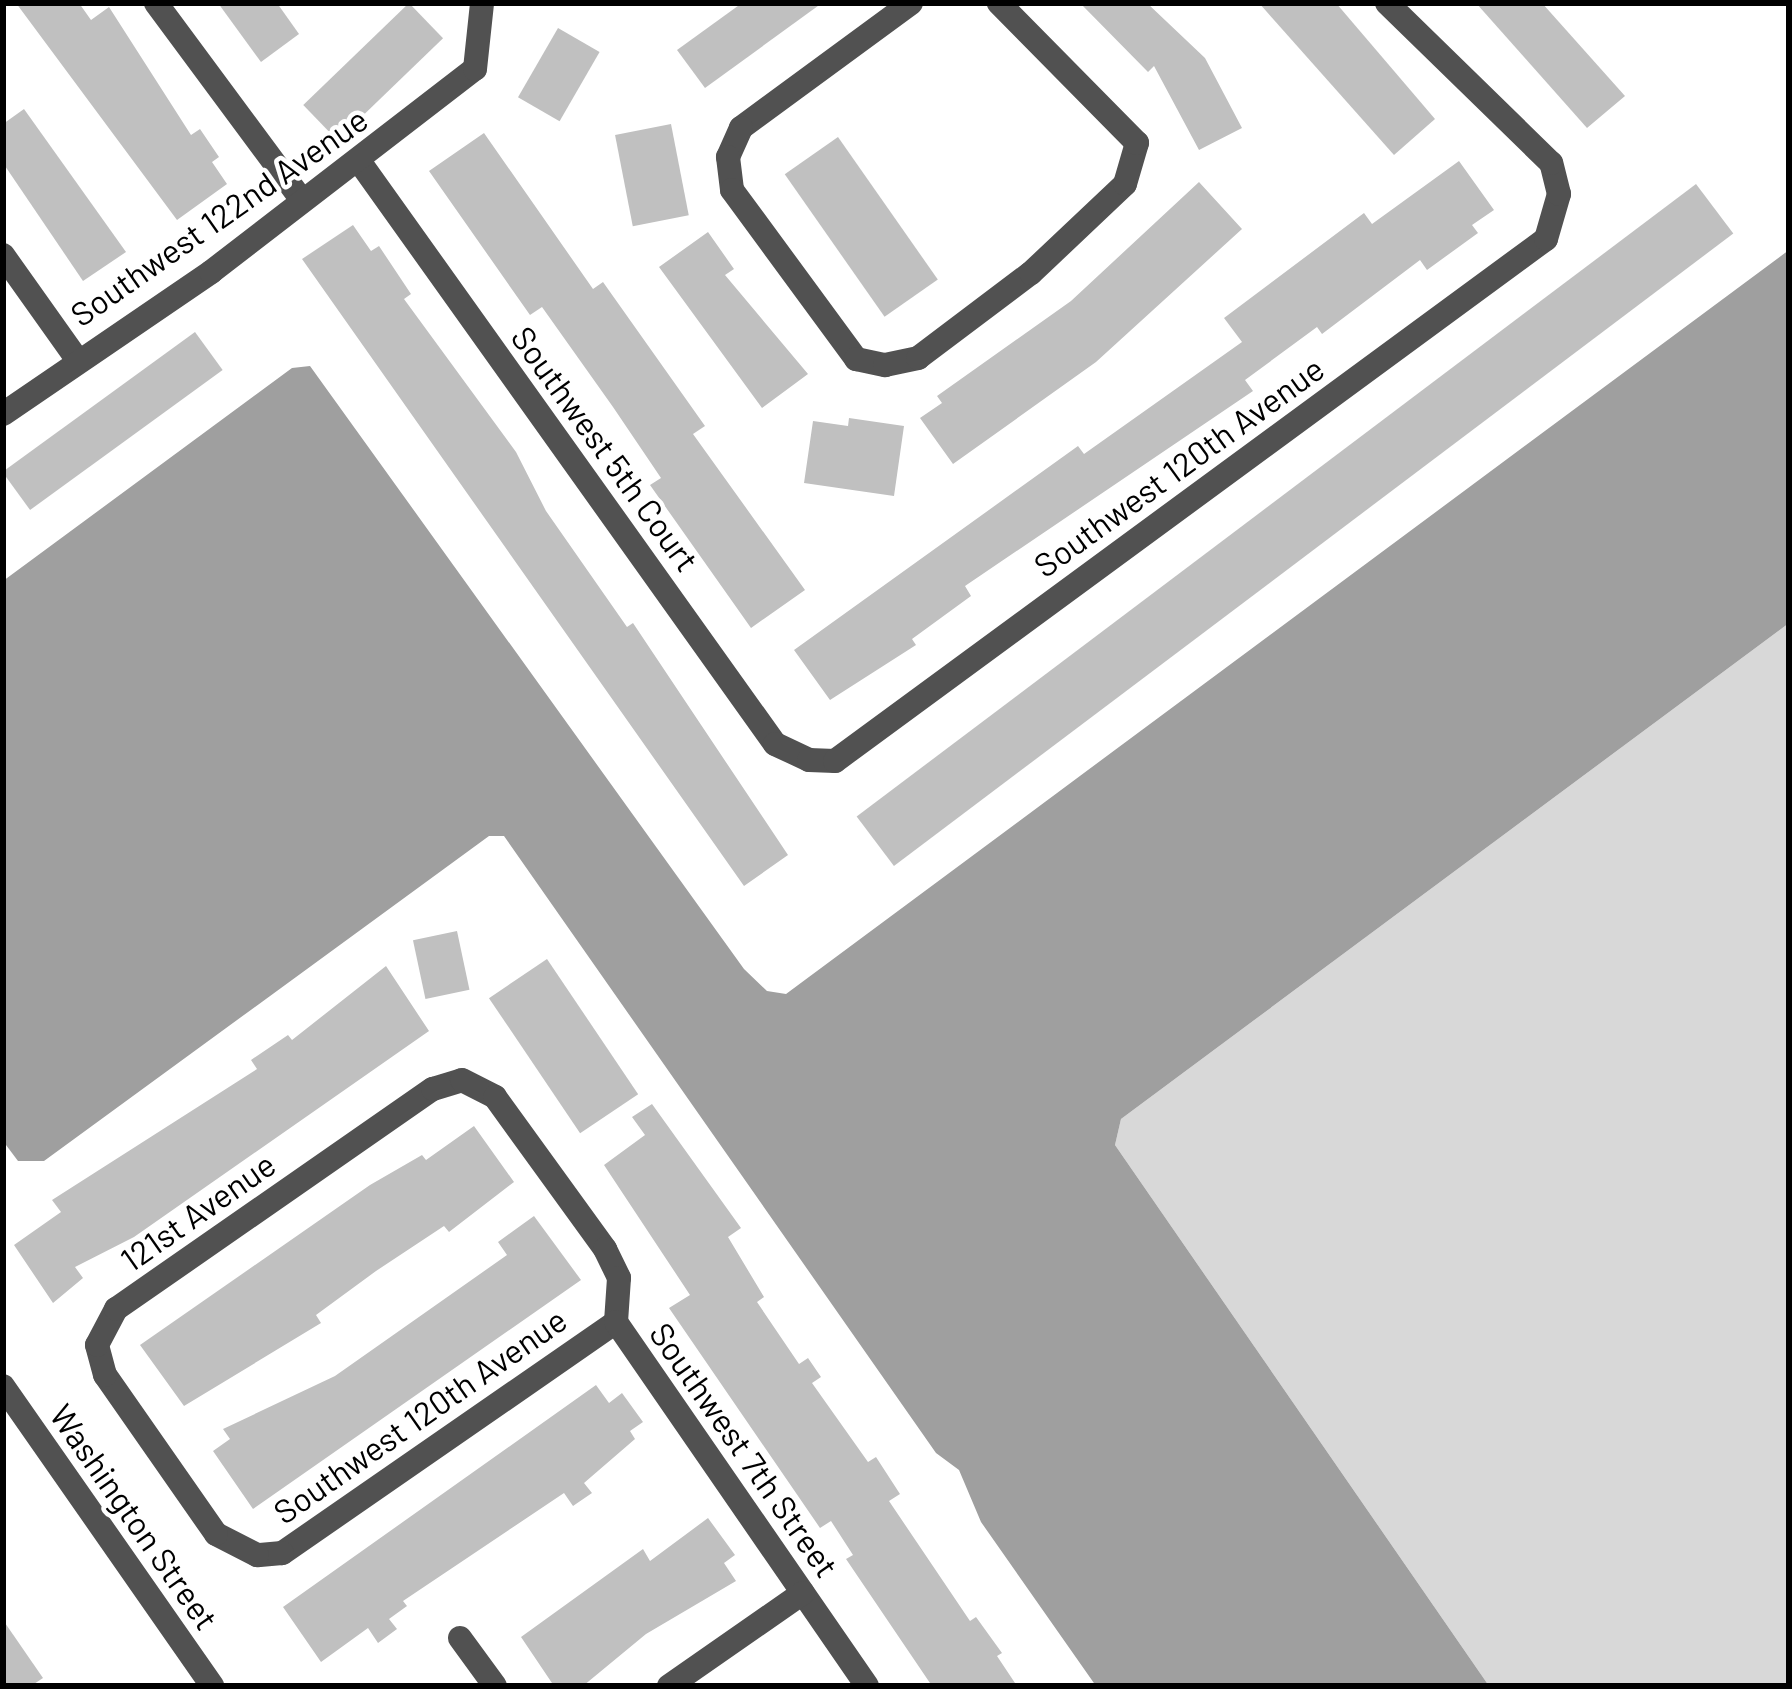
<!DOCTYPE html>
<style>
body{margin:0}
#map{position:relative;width:1792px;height:1689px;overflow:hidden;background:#fff;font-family:Barlow,sans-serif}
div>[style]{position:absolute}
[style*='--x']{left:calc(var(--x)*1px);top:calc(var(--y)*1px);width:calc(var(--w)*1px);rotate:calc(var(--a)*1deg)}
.green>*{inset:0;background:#d8d8d8}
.water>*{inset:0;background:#9f9f9f}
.building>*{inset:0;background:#c0c0c0;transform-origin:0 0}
.minor>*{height:24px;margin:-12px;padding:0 12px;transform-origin:12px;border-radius:12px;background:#515151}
.tertiary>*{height:24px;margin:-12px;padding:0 12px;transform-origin:12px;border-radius:12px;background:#515151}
span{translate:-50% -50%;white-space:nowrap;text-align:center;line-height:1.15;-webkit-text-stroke:9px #fff;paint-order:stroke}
.street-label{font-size:33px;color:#000}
.frame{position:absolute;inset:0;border:6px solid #000;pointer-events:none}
</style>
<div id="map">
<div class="green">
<div style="clip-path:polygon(1789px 623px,1789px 1686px,1489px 1686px,1115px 1145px,1121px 1119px)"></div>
</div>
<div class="water">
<div style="clip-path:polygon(1789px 250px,1789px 623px,1121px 1119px,1115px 1145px,1489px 1686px,1096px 1686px,981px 1522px,959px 1470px,936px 1453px,504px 836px,489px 836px,44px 1161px,18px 1161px,3px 1141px,3px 581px,292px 368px,310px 366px,744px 969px,767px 991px,786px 994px)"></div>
</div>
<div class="building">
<div style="clip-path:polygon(16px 3px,79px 3px,91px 20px,109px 7px,191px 135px,200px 129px,219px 157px,212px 162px,227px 184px,177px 220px)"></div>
<div style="clip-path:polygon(218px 3px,277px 3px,299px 34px,261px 62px)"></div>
<div style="left:409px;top:3px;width:49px;height:147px;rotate:46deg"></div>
<div style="clip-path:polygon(742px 3px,822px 3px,705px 88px,677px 50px)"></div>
<div style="clip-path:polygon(1080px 3px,1147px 3px,1205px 58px,1242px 128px,1199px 150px,1154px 66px,1148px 72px)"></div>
<div style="clip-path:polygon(1259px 3px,1336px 3px,1435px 119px,1394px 155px)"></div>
<div style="clip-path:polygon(1476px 3px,1542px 3px,1625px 96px,1587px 128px)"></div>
<div style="left:558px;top:28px;width:48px;height:80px;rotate:30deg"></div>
<div style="clip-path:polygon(24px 109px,126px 252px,83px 281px,3px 163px,3px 124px)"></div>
<div style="left:671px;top:124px;width:93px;height:57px;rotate:79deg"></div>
<div style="clip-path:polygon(484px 133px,593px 289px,603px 282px,705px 426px,693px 434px,805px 590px,751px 628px,650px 485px,661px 478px,613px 407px,542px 307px,530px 315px,429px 171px)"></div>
<div style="left:838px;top:137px;width:174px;height:65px;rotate:55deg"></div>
<div style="clip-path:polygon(1459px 161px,1494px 210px,1472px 225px,1478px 233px,1427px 270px,1420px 260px,1322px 334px,1317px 327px,1245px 380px,1253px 391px,965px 586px,971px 596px,912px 639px,916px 645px,830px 700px,794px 650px,1078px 446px,1084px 454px,1242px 342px,1224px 318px,1364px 213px,1372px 224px)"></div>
<div style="clip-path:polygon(1199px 182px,1242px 229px,1096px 362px,953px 464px,920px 418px,942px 403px,937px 396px,1071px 301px)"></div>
<div style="left:1696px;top:184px;width:62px;height:1051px;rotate:53deg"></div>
<div style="clip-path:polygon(353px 225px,371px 251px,379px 246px,411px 294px,404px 299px,516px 452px,546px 511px,627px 627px,633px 623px,788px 855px,744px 886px,302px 259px)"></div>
<div style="clip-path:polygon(708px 232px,734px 269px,725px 275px,808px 374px,762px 408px,659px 267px)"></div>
<div style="left:195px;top:332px;width:47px;height:238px;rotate:54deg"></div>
<div style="clip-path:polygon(849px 418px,904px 426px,894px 496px,804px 483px,813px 421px,848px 426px)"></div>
<div style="left:457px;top:931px;width:60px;height:45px;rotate:78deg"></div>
<div style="left:547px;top:959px;width:163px;height:70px;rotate:56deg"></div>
<div style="clip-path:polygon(386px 966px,429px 1031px,134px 1237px,75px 1267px,83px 1278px,53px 1303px,14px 1245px,61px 1212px,52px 1200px,257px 1069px,251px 1060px,288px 1035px,292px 1040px)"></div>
<div style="clip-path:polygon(652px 1104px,741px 1228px,728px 1237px,764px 1297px,757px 1302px,799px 1364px,808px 1358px,821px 1377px,812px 1383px,868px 1462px,876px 1457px,900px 1494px,889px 1501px,970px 1621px,976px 1617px,1002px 1653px,997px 1656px,1017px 1686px,932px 1686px,846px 1559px,853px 1555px,831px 1521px,820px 1528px,669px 1308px,690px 1295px,604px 1165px,645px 1135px,632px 1117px)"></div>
<div style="clip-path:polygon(474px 1126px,514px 1182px,449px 1232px,444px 1226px,376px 1271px,316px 1315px,321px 1323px,184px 1406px,140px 1345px,370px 1185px,422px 1155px,426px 1160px)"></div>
<div style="clip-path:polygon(534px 1216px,581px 1280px,253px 1509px,213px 1451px,230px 1439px,223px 1429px,335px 1376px,507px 1255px,498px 1242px)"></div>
<div style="clip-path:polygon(596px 1385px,609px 1403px,622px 1393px,643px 1422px,630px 1431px,635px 1439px,584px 1483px,592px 1493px,573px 1506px,564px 1493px,403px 1601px,407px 1606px,389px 1619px,397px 1629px,378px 1643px,368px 1628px,321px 1662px,283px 1607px)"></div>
<div style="clip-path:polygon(708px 1518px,735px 1555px,724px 1563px,736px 1581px,646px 1634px,583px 1686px,554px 1686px,521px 1637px,643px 1549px,650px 1561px)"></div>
<div style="clip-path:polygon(3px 1620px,43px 1678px,31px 1686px,3px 1686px)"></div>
</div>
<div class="minor">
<div style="--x:156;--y:3;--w:245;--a:53.5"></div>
<div style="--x:911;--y:3;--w:211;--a:143.7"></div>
<div style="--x:741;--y:128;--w:32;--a:114"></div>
<div style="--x:728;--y:157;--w:33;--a:83"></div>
<div style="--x:732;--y:190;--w:210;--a:53.7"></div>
<div style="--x:856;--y:359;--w:30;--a:12"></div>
<div style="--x:885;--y:365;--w:34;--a:-12"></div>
<div style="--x:918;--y:358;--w:141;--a:-37"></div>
<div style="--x:1031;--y:273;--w:129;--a:-43.4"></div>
<div style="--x:1125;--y:184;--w:43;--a:-73.7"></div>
<div style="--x:1137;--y:143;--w:197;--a:-134.6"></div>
<div style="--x:359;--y:161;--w:716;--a:54.49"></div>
<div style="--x:775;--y:744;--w:38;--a:25"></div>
<div style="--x:809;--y:760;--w:26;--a:2"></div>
<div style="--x:835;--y:761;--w:882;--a:-36.29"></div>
<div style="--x:1546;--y:239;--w:47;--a:-73.9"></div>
<div style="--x:1559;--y:194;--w:32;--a:-104"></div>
<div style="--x:1551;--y:163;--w:229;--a:-135.7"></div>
<div style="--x:3;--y:255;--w:128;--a:54.6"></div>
<div style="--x:3;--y:414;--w:252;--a:-34.3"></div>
<div style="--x:211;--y:272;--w:333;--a:-37.6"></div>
<div style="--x:475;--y:69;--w:66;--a:-83.9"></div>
<div style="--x:616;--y:1322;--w:406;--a:145.3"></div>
<div style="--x:282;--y:1553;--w:25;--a:175"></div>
<div style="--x:257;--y:1555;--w:46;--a:-152.9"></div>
<div style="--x:216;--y:1534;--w:194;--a:-124.9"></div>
<div style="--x:105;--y:1375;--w:31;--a:-105"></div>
<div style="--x:97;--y:1345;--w:41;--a:-62.2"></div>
<div style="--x:116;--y:1309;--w:386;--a:-34.8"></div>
<div style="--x:433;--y:1089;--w:30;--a:-17"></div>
<div style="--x:462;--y:1080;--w:37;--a:27"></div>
<div style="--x:495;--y:1097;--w:188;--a:54.1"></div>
<div style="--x:605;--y:1249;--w:32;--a:64"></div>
<div style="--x:619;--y:1278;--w:44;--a:93.9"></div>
<div style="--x:616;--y:1322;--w:442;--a:55.4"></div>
<div style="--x:460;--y:1638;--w:59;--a:53.9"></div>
<div style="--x:669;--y:1686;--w:163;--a:-34.8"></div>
</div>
<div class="tertiary">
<div style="--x:3;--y:1386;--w:366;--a:55.1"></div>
</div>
<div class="street-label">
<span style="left:219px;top:217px;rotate:-35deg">Southwest 122nd Avenue</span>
<span style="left:605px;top:449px;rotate:54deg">Southwest 5th Court</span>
<span style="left:1179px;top:467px;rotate:-36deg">Southwest 120th Avenue</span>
<span style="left:198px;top:1212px;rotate:-35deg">121st Avenue</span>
<span style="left:420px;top:1416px;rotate:-35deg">Southwest 120th Avenue</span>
<span style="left:744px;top:1450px;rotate:55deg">Southwest 7th Street</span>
<span style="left:134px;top:1517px;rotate:55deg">Washington Street</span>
</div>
<div class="frame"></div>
</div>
